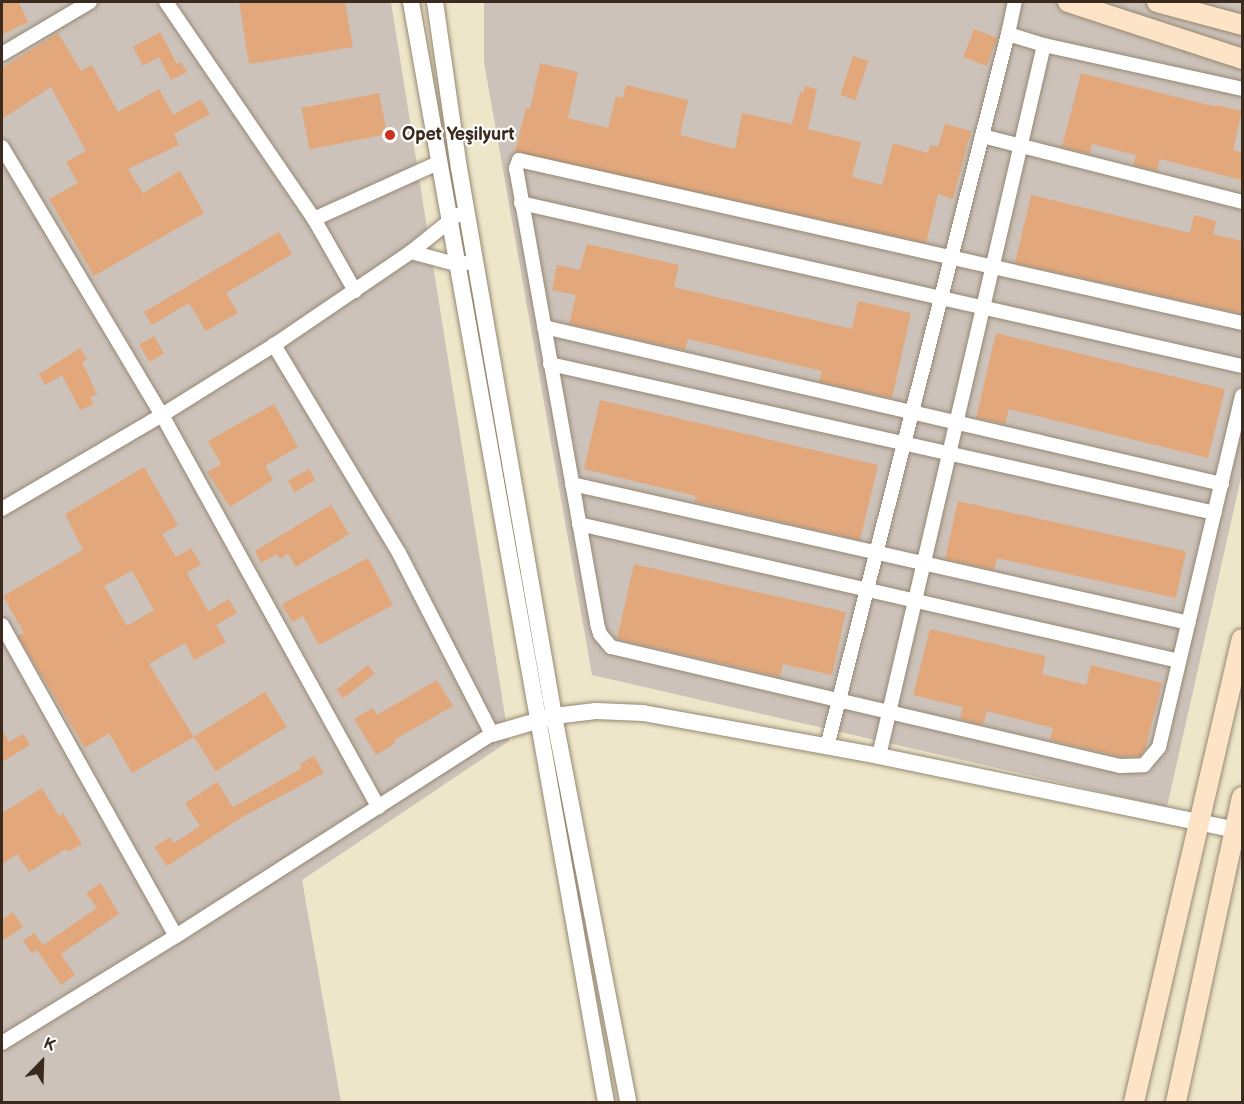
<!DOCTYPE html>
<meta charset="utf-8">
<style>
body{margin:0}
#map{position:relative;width:1244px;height:1104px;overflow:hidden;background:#eee6c9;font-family:"Balsamiq Sans",sans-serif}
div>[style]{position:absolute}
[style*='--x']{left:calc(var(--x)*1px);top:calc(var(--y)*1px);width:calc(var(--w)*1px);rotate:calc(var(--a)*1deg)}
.industrial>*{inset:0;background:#ccc2b9}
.building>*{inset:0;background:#e2a87c;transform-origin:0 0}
.roads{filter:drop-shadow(0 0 2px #948874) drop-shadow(0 0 2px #948874)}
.minor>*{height:14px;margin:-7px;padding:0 7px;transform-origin:7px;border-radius:7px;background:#fff}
.tertiary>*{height:16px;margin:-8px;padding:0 8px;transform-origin:8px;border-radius:8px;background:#fff}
.secondary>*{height:20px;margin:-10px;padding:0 10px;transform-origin:10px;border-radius:10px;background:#fee4c6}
.dots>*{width:16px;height:16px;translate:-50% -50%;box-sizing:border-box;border:3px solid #fff;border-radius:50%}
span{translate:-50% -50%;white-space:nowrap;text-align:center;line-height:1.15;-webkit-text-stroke:4.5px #fff;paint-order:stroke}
.poi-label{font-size:18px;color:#3b2a1e;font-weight:700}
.left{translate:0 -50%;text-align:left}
.frame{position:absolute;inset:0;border:3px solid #3b2a1e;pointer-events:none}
.north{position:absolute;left:12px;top:1032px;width:60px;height:60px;-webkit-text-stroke:4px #fff;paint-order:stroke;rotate:23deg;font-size:16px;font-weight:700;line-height:24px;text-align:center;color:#3b2a1e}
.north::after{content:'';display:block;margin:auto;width:21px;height:27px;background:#3b2a1e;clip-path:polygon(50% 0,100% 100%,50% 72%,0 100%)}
</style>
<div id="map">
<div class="industrial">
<div style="clip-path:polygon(2px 2px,391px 2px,509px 741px,302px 880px,341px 1102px,2px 1102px)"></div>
<div style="clip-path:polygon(484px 2px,1242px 2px,1242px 473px,1167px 807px,592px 675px,484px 62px)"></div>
</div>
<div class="building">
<div style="clip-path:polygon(2px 2px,19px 2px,28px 22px,2px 35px)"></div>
<div style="clip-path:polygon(239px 2px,345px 2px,353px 47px,249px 64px)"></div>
<div style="left:974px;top:29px;width:25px;height:30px;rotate:21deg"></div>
<div style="clip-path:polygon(160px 32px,177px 64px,181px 62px,187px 72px,171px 80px,159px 57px,143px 66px,133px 47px)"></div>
<div style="clip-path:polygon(58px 33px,81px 71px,92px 65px,118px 112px,159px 89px,173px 115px,201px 99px,210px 114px,174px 134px,179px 145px,128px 169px,143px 193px,180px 171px,204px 213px,94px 276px,49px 199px,78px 183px,66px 162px,86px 151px,51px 87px,2px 119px,2px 68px)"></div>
<div style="left:853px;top:56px;width:16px;height:41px;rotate:18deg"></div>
<div style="clip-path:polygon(540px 63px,578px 72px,568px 118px,608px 128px,616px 96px,623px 98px,626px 85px,688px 100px,680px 135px,735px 149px,742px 113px,792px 124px,800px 92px,803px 93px,805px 86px,817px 89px,808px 129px,861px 142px,852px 177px,882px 185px,893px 143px,928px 153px,930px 145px,938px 147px,945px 124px,971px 131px,953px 199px,938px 194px,926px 243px,515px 152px,526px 108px,530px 109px)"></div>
<div style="clip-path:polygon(1081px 73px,1217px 107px,1217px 105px,1242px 111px,1233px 150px,1242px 152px,1242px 180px,1160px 159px,1157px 171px,1133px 165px,1136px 155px,1092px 144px,1090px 154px,1062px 147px)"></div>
<div style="left:379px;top:93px;width:42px;height:79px;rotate:79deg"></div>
<div style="clip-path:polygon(1031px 195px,1190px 233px,1194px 215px,1216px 221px,1213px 234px,1242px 241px,1242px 314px,1015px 263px)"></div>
<div style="clip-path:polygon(279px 232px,292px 254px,226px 293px,238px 313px,206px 331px,189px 303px,152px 325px,144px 312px)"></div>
<div style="clip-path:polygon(587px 244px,679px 265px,674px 287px,852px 329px,858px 301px,911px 313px,892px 398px,819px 382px,822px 371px,688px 339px,685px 350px,569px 324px,576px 295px,552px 290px,557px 265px,580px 270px)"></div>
<div style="clip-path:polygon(996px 333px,1225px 389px,1208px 458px,1009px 409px,1005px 424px,976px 418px)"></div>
<div style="left:154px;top:336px;width:20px;height:17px;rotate:60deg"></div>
<div style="clip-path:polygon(80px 348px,87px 359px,82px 362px,97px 394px,90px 397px,94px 404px,80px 410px,62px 375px,45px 385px,39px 374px)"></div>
<div style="clip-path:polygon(600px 400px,878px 465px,860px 540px,695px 502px,696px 496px,584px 469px)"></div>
<div style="clip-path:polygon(274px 404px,298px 447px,265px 466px,273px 480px,230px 507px,207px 472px,221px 464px,208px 441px)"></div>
<div style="clip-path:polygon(evenodd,144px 467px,178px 525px,162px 534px,176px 557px,191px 548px,201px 564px,187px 573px,208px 611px,229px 599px,237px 613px,216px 625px,226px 642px,194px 660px,185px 643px,149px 664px,194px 737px,132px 773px,109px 733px,85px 748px,18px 636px,24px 633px,3px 596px,83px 550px,65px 514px,144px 467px,132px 571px,154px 610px,127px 626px,104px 586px,132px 571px)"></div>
<div style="left:309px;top:469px;width:13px;height:24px;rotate:61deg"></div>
<div style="clip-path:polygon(958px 501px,1186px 551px,1176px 598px,997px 558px,994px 570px,945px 559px)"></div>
<div style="clip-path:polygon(331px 505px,349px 534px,296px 567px,288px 554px,280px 559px,277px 554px,261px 563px,255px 551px)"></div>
<div style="clip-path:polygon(368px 558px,393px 605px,319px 645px,303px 616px,292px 622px,282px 604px)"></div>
<div style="clip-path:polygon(634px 564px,846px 612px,832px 675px,783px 664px,780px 677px,617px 639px)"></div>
<div style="clip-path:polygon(930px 629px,1046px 656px,1042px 674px,1086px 685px,1091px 665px,1162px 683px,1145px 750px,1140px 756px,1121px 757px,1050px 740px,1053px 728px,987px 711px,983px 725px,960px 719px,963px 707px,913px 695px)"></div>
<div style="left:368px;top:665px;width:11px;height:40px;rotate:52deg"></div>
<div style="clip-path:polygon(437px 680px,453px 706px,394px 740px,396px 743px,376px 755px,354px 719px,373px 708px,377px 715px)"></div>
<div style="left:265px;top:692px;width:41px;height:84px;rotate:58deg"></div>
<div style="clip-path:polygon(2px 729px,9px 742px,23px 734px,30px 745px,2px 762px)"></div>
<div style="clip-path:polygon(314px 756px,324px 773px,244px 816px,167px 866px,154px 847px,170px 837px,174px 843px,200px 826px,185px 803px,217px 782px,233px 807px,302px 768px,300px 764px)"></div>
<div style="clip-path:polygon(42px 788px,59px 816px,63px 813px,82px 844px,68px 852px,66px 849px,29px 872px,17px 854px,2px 864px,2px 813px)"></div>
<div style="clip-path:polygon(101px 883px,119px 914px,61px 954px,75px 975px,61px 985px,37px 950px,32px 953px,23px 941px,34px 933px,43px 945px,97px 908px,86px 893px)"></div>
<div style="clip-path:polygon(13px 912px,23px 927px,2px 941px,2px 920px)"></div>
</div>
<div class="roads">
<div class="minor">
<div style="--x:166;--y:2;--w:263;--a:55.7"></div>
<div style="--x:314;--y:219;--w:83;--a:60.3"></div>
<div style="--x:1008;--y:34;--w:33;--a:-78"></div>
<div style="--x:1044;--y:45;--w:203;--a:12.5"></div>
<div style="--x:2;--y:54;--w:102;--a:-30.6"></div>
<div style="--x:982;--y:136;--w:268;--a:14.2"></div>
<div style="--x:2;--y:147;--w:312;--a:59.2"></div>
<div style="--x:162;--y:415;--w:448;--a:61.1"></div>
<div style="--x:521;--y:203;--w:739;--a:12.74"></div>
<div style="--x:457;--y:215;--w:59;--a:141.2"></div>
<div style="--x:411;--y:252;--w:50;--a:15.2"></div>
<div style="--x:459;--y:265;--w:7;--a:-16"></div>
<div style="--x:314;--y:219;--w:138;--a:-24.3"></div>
<div style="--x:1242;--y:323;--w:741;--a:-167.3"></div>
<div style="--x:519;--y:160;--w:9;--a:111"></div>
<div style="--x:516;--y:168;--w:463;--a:79.9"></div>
<div style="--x:597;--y:624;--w:10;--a:73"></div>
<div style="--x:600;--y:634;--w:17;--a:50"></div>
<div style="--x:611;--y:647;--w:523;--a:13.16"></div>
<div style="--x:1120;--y:766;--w:24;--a:-2"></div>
<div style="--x:1144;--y:765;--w:23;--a:-50"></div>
<div style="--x:1159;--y:747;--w:361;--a:-76.7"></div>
<div style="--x:544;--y:327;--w:696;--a:13.04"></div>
<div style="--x:550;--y:364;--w:681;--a:12.63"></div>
<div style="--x:572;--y:484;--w:632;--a:12.7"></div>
<div style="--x:2;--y:509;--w:186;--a:-30.4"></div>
<div style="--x:162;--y:415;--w:132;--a:-32"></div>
<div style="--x:274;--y:345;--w:166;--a:-34.2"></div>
<div style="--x:579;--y:524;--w:615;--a:12.86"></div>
<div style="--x:2;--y:625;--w:356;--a:60.8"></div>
<div style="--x:827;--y:747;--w:736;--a:-75.76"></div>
<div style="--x:1008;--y:34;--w:38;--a:17"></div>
<div style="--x:1044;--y:45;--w:730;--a:103.07"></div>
<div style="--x:2;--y:1043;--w:204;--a:-31.6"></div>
<div style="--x:176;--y:936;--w:375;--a:-32.6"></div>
<div style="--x:492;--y:734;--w:203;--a:-117.2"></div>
<div style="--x:399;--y:553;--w:243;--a:-121"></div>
</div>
<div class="tertiary">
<div style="--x:411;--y:2;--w:1117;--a:79.95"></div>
<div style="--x:435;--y:2;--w:168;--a:81.8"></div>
<div style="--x:459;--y:168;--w:556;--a:80.17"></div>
<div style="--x:554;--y:716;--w:393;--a:79.1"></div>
<div style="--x:492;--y:734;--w:65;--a:-16.2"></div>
<div style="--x:554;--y:716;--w:42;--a:-6.8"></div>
<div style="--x:596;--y:711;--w:47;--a:2.4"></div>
<div style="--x:643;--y:713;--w:240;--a:10.3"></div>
<div style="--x:879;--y:756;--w:365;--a:11.7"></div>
</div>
<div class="secondary">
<div style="--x:1068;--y:2;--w:183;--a:18.1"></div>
<div style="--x:1157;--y:2;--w:88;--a:15.1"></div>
<div style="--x:1134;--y:1102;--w:475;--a:-76.9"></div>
<div style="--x:1176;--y:1102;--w:312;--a:-77.8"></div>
</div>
</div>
<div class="dots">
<div style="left:390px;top:135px;background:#c8321e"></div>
</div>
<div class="poi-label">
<span class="left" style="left:402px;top:135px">Opet Yeşilyurt</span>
</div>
<div class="frame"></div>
<div class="north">K</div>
</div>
